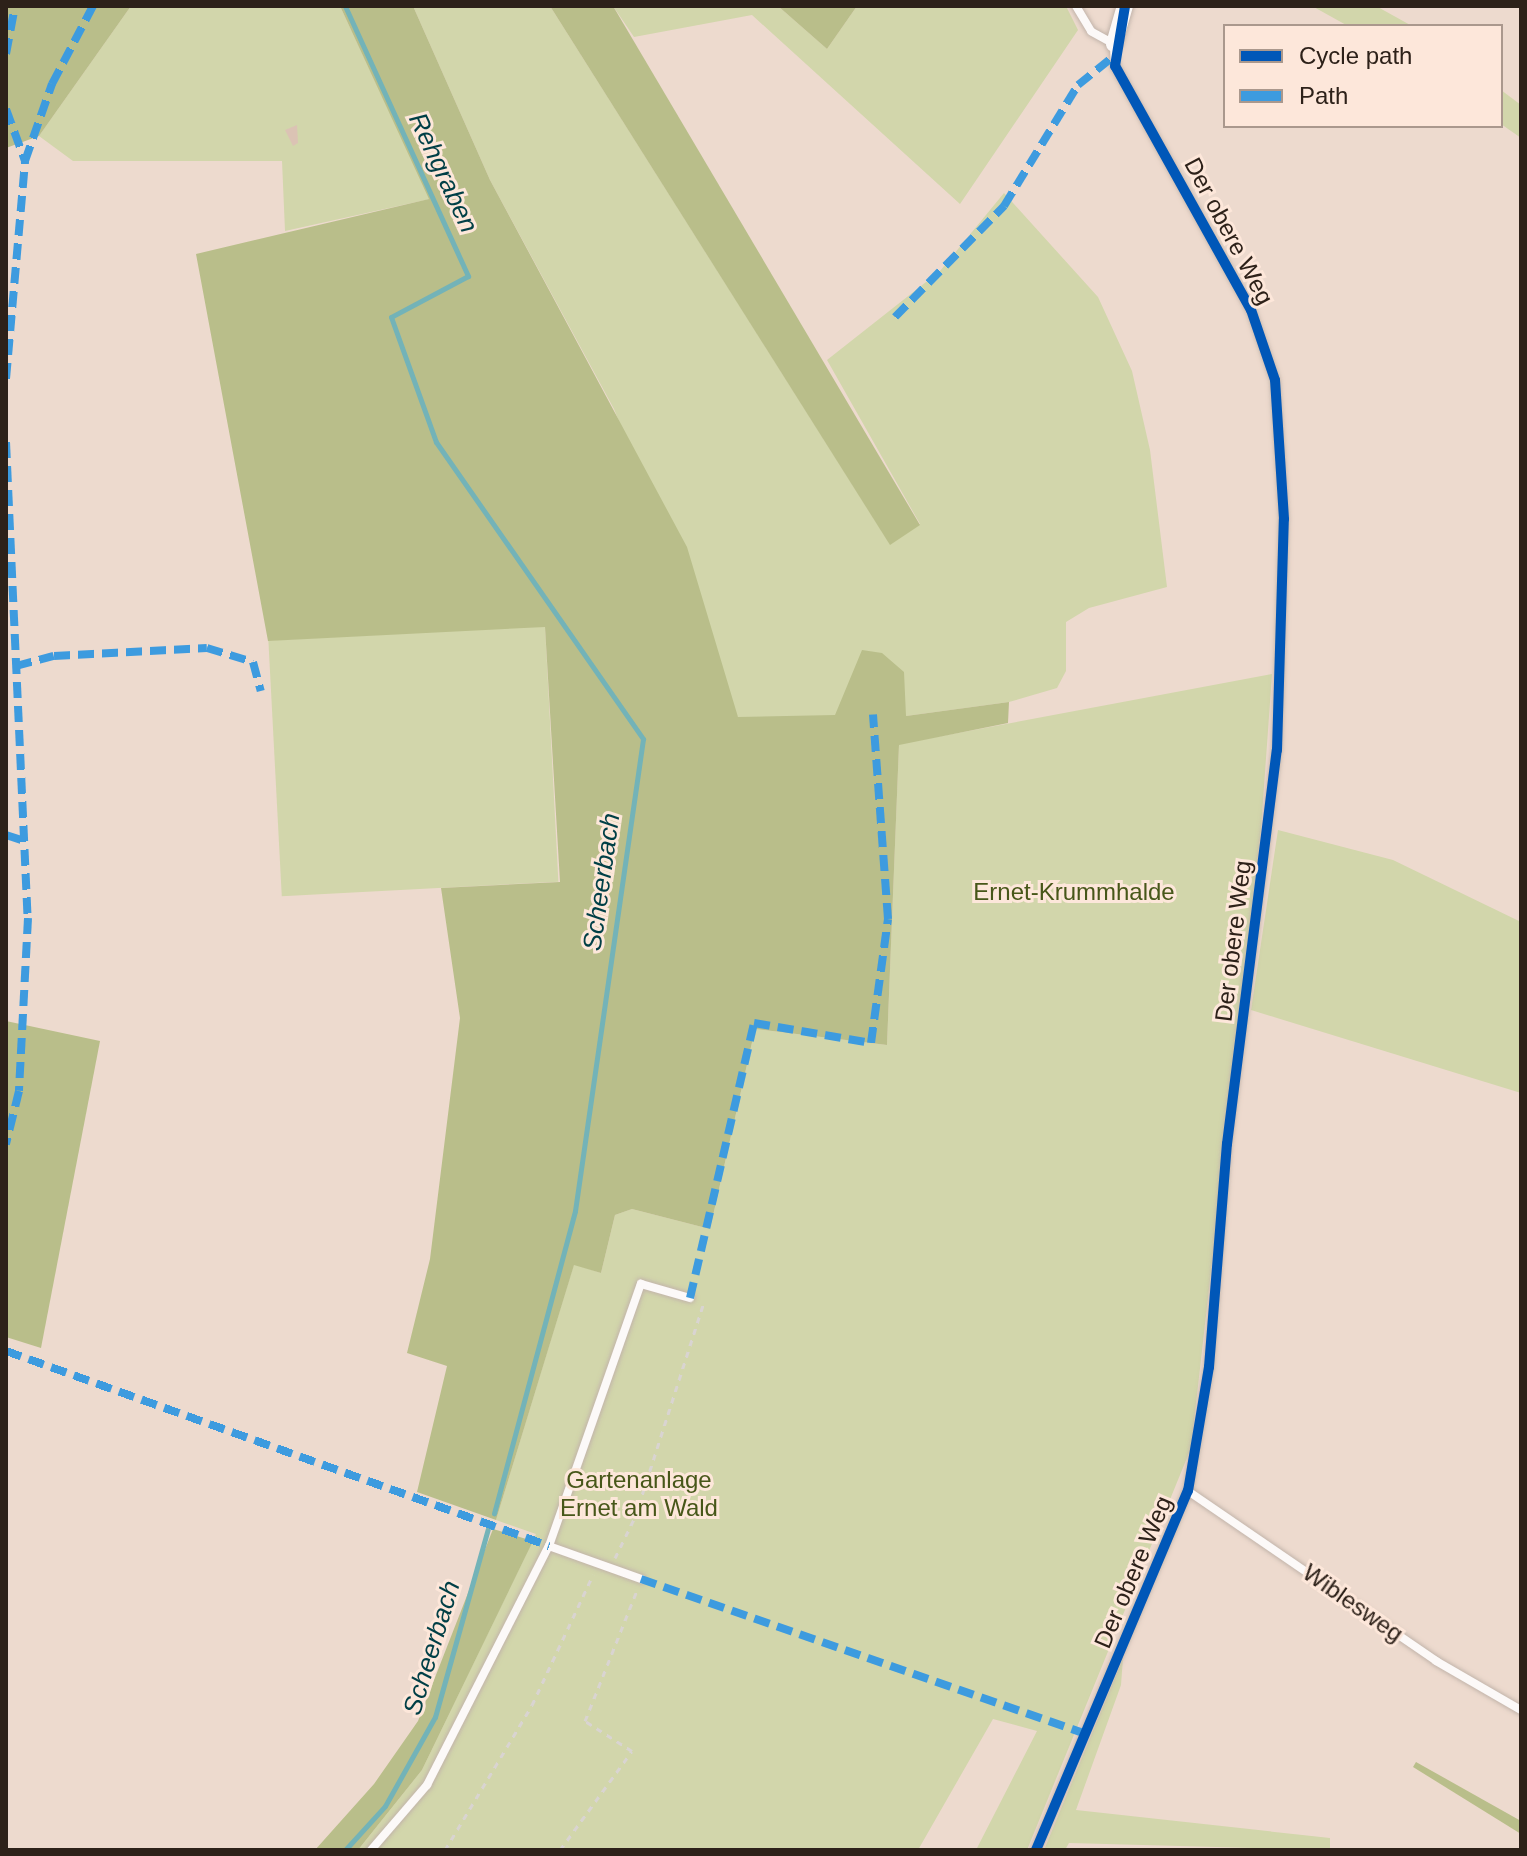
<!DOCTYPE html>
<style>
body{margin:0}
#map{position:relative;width:1527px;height:1856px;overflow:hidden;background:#eddace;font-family:Helvetica,sans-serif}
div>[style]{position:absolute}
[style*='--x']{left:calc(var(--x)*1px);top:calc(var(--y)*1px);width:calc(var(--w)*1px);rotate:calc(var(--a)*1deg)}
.green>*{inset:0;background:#d2d6ab;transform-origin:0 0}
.forest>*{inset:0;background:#b9be8a}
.stream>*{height:5px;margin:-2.5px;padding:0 2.5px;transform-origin:2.5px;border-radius:2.5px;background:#73b3b8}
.building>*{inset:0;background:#dbc3b4}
.path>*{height:3px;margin-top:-1.5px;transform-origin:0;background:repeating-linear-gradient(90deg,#d9d4d1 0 6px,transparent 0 12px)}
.roads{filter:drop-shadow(0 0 2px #c2b4aa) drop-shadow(0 0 2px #c2b4aa)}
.service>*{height:8px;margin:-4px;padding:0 4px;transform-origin:4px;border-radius:4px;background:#fcf9f8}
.minor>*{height:16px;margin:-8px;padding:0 8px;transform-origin:8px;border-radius:8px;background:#fcf9f8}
.quiet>*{height:8px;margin-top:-4px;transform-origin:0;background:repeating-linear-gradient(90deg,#3d9bdf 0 16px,transparent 0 24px)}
.cycleway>*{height:10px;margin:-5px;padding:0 5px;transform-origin:5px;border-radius:5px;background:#0057b8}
span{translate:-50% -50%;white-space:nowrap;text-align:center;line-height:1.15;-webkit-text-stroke:6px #fde7da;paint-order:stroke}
.street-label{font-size:24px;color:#2d2119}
.park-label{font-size:24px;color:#475719}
.water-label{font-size:26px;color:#003f46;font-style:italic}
.frame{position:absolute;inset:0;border:8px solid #2d2119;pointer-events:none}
.legend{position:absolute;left:1223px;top:24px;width:280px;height:104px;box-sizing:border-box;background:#fde7da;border:2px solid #aa988d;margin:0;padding:10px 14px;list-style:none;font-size:24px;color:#2d2119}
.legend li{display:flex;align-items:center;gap:16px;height:40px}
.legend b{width:40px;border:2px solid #aa988d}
</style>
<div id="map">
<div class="green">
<div style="clip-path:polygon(131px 6px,340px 6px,430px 199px,285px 231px,282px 161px,73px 161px,39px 136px)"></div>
<div style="clip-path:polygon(413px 6px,550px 6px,890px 544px,920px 524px,827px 360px,940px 271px,1004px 193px,1098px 297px,1132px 371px,1150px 450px,1167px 587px,1089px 608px,1066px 622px,1066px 671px,1057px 688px,1009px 702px,906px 716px,738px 718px,614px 409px,490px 180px)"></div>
<div style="clip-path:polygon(613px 6px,778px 6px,827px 49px,857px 6px,1066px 6px,1078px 30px,960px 204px,752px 15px,634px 37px)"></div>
<div style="clip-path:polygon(1312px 6px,1376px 6px,1412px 26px,1348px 26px)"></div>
<div style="clip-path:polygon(1501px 90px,1521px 105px,1521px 138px,1501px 124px)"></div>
<div style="left:545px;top:626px;width:256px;height:277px;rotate:87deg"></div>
<div style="clip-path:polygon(1272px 674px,1261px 829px,1191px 1448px,1027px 1850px,976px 1850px,1037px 1731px,993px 1719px,918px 1850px,358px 1850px,422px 1770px,536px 1534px,496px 1520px,574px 1264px,601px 1273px,615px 1215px,632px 1209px,710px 1229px,755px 1029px,887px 1045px,899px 744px)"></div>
<div style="clip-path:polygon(1278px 830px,1393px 860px,1521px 922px,1521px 1093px,1251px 1010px)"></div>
<div style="clip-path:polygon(1123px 1658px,1121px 1685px,1076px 1810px,1330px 1838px,1330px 1850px,1069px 1843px,1065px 1850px,1044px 1850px)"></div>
</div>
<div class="forest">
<div style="clip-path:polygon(6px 6px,131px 6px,39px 136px,6px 148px)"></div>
<div style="clip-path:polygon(340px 6px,413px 6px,490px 180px,687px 547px,738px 717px,835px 715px,862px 650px,882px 653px,904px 672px,906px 716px,1009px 702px,1008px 723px,899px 745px,887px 1045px,755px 1029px,710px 1229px,632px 1209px,615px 1215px,601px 1273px,574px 1265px,496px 1520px,417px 1492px,447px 1366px,407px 1353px,430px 1259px,460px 1018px,441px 888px,560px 882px,545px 627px,268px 641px,196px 254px,429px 199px)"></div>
<div style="clip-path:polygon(550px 6px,613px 6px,920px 525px,890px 545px)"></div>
<div style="clip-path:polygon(778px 6px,857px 6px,827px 49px)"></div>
<div style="clip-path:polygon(6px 1021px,100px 1041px,41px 1348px,6px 1337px)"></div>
<div style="clip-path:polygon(493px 1529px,533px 1541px,422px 1770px,358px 1850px,315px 1850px,374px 1784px,418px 1721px)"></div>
<div style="clip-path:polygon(1416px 1762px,1521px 1821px,1521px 1834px,1413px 1767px)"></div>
</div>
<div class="stream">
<div style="--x:345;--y:6;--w:297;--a:65.5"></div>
<div style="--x:468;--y:276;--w:87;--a:152"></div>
<div style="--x:391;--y:317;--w:133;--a:70.2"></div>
<div style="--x:436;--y:442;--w:362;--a:55.1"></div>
<div style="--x:643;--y:739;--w:477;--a:98.2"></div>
<div style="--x:575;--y:1211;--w:313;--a:105"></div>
<div style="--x:345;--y:1850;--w:59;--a:-47.7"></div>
<div style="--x:385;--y:1806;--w:102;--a:-60.7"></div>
<div style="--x:435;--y:1717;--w:195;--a:-74.3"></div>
</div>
<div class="building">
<div style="clip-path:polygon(297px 125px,298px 143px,293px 146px,285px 130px)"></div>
</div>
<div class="path">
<div style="--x:615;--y:1558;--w:46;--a:-64"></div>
<div style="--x:635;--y:1517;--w:226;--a:-72.2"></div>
<div style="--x:445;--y:1850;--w:169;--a:-59"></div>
<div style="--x:532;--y:1705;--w:144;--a:-64.9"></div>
<div style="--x:560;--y:1850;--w:122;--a:-54"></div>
<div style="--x:632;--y:1751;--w:56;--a:-147.4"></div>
<div style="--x:585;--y:1721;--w:141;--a:-68.3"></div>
</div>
<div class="roads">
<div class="service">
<div style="--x:1188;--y:1491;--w:301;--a:34.4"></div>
<div style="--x:1436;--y:1661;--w:98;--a:30"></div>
<div style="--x:549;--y:1546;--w:98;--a:19.7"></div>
<div style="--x:371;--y:1850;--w:86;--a:-49.3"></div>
<div style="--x:427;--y:1785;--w:268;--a:-63"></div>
<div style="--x:549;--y:1546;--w:278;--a:-70.7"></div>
<div style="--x:641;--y:1284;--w:51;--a:15.9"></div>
<div style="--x:1036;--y:1850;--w:390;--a:-67.1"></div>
<div style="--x:1188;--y:1491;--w:126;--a:-80.4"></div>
<div style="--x:1209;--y:1367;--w:224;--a:-85.4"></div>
<div style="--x:1227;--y:1144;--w:397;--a:-82.8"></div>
<div style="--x:1277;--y:750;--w:231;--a:-88.3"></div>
<div style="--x:1284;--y:519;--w:139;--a:-93.7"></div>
<div style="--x:1275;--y:380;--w:74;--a:-108.9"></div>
<div style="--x:1251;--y:310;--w:279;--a:-119.1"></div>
<div style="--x:1115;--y:66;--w:22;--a:-93"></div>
<div style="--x:1114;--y:44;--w:26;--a:-151"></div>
<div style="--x:1091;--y:31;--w:29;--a:-121"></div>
</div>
<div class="minor">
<div style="--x:1114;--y:44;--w:40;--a:-74"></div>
</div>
</div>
<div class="quiet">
<div style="--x:6;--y:54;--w:49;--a:-79.4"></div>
<div style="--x:6;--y:109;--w:55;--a:69.9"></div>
<div style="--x:895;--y:317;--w:156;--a:-45.5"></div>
<div style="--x:1004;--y:206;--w:142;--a:-58.6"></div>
<div style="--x:1078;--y:85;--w:46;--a:-38.9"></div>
<div style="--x:6;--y:379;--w:219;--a:-85"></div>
<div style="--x:25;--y:161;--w:82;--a:-70.7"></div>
<div style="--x:52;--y:84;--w:88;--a:-62.3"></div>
<div style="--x:6;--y:442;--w:477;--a:87.4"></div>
<div style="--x:28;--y:918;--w:173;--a:93"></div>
<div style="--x:19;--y:1091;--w:55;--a:103.8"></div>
<div style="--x:16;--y:666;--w:39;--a:-15"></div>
<div style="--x:54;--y:656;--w:153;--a:-3"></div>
<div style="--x:207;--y:648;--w:48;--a:16.9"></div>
<div style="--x:253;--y:662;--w:30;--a:75"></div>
<div style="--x:6;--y:835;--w:23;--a:18"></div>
<div style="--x:690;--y:1298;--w:282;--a:-76.9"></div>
<div style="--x:754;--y:1023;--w:119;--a:9.7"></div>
<div style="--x:871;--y:1043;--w:125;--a:-82.2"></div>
<div style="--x:888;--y:919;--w:205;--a:-94.2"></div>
<div style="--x:6;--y:1351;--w:577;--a:19.75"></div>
<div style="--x:641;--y:1579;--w:471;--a:19.2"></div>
</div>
<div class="cycleway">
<div style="--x:1036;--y:1850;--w:390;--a:-67.1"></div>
<div style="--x:1188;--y:1491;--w:126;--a:-80.4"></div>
<div style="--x:1209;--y:1367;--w:224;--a:-85.4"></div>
<div style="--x:1227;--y:1144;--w:397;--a:-82.8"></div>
<div style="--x:1277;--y:750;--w:231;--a:-88.3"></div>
<div style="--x:1284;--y:519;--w:139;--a:-93.7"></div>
<div style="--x:1275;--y:380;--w:74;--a:-108.9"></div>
<div style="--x:1251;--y:310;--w:279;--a:-119.1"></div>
<div style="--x:1115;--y:66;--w:61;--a:-80.5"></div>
</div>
<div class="street-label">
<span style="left:1229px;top:231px;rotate:62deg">Der obere Weg</span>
<span style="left:1233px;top:941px;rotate:-83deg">Der obere Weg</span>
<span style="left:1133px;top:1572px;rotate:-67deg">Der obere Weg</span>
<span style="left:1353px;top:1603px;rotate:35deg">Wiblesweg</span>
</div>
<div class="park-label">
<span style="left:1074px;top:892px">Ernet-Krummhalde</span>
<span style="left:639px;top:1494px">Gartenanlage<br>Ernet am Wald</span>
</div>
<div class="water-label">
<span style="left:443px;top:173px;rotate:65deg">Rehgraben</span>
<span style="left:602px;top:882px;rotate:-82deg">Scheerbach</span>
<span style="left:432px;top:1648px;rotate:-73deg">Scheerbach</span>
</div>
<div class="frame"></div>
<ul class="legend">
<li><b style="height:10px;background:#0057b8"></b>Cycle path</li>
<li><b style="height:10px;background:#3d9bdf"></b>Path</li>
</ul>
</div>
